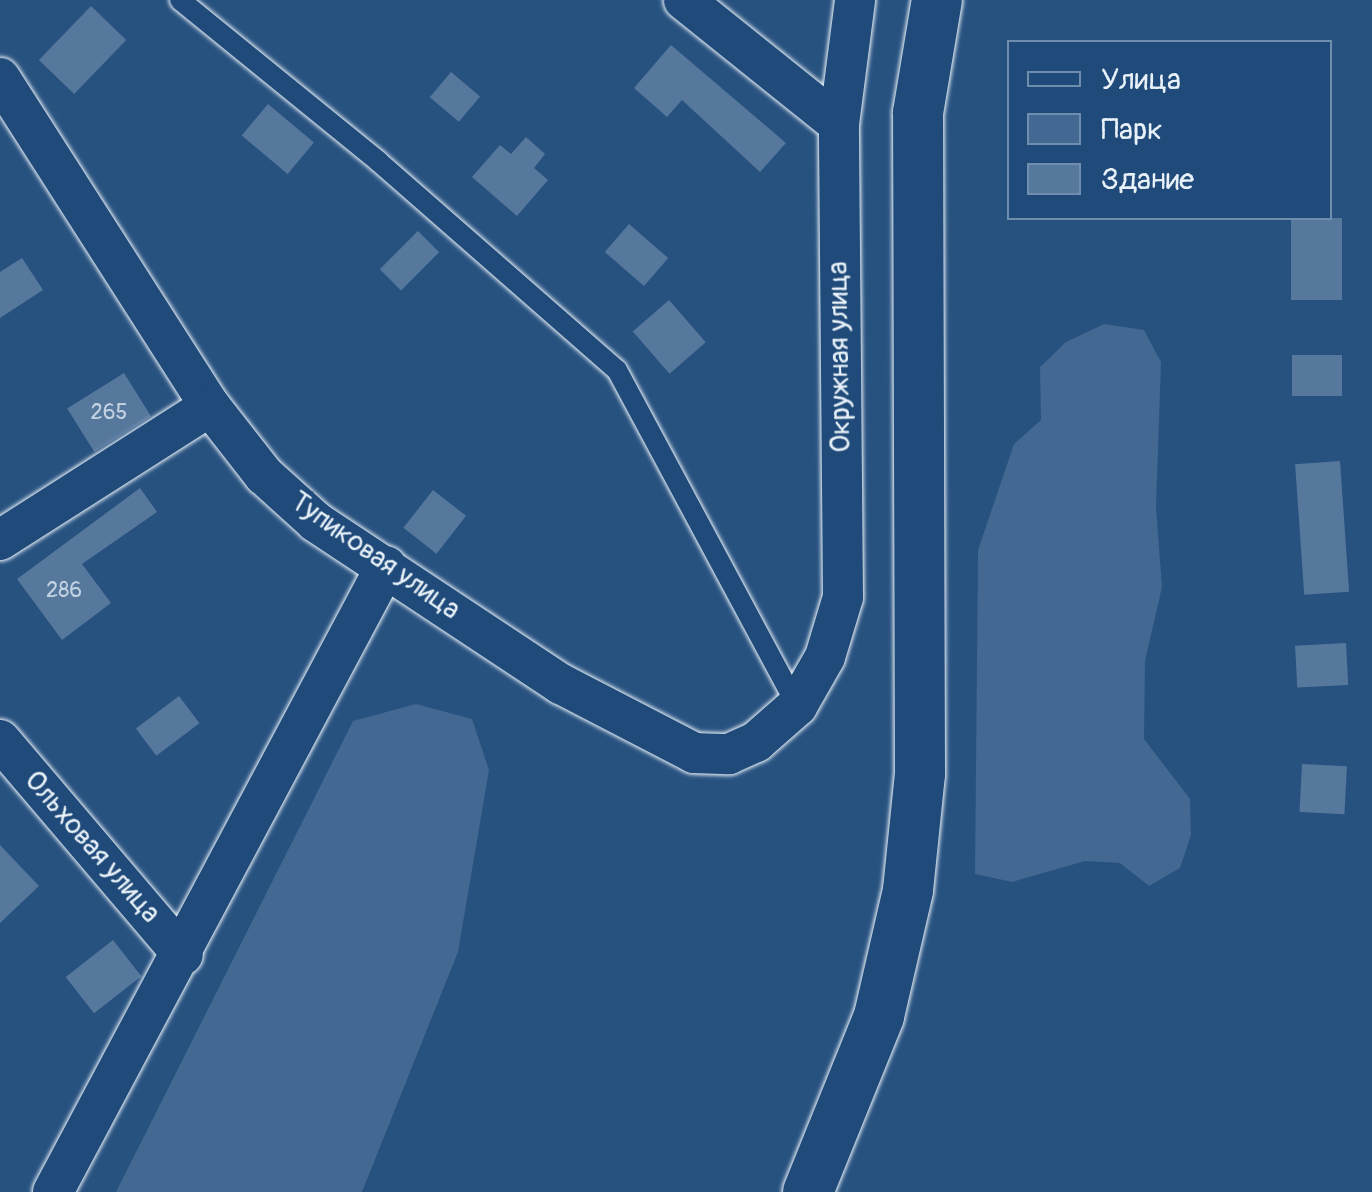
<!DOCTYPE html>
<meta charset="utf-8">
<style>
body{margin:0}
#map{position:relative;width:1372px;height:1192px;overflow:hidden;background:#27517f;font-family:Pangolin,sans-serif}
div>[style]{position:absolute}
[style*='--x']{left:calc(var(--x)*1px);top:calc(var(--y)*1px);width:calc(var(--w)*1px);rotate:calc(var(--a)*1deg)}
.green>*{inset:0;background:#436891}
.building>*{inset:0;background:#57789d;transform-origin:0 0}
.roads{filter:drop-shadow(0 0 2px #e8f1f8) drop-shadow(0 0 2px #e8f1f8)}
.service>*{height:20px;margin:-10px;padding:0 10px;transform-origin:10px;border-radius:10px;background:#1f4a7a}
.minor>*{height:40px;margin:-20px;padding:0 20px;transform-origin:20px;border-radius:20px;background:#1f4a7a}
.tertiary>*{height:50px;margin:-25px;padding:0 25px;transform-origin:25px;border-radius:25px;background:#1f4a7a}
span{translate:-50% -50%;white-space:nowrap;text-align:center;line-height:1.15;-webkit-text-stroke:8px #1f4a7a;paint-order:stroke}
.number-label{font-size:22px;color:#c4d3e1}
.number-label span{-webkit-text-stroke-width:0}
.street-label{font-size:28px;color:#e8f1f8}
.legend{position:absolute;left:1007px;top:40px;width:325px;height:180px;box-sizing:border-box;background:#1f4a7a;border:2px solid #6f8dac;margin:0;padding:12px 18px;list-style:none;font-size:30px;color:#e8f1f8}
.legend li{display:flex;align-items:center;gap:20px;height:50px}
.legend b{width:50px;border:2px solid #6f8dac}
</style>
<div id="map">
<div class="green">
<div style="clip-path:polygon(1104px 324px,1144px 330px,1161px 362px,1156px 507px,1162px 587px,1145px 661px,1144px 739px,1190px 799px,1191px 835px,1180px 868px,1149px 886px,1120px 863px,1085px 861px,1012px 882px,975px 874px,978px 550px,1014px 444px,1041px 420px,1040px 367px,1066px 342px)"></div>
<div style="clip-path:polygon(416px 704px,472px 719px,489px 770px,458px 952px,362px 1192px,116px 1192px,353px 721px)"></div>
</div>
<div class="building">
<div style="left:91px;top:6px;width:49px;height:75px;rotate:44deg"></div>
<div style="clip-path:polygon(671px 45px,786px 143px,760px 172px,682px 100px,667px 117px,634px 88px)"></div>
<div style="left:451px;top:72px;width:38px;height:33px;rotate:40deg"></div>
<div style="left:268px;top:104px;width:60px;height:41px;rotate:40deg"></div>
<div style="clip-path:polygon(526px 137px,545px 154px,534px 168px,548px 180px,517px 216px,472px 177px,500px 145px,511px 154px)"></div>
<div style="left:1291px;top:218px;width:51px;height:82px"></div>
<div style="left:629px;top:224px;width:52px;height:37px;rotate:41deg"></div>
<div style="left:418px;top:231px;width:30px;height:54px;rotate:45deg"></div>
<div style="clip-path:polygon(22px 258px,43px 290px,0 318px,0 272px)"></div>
<div style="left:669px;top:300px;width:56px;height:48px;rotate:49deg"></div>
<div style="left:1342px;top:355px;width:41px;height:50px;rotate:90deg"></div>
<div style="left:124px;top:373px;width:51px;height:67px;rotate:58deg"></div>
<div style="left:1340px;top:461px;width:131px;height:45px;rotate:86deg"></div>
<div style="clip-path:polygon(140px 488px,157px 512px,82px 564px,111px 603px,62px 640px,17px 579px)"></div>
<div style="left:433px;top:490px;width:42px;height:48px;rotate:38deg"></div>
<div style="left:1346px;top:643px;width:42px;height:51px;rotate:87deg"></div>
<div style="left:179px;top:696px;width:34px;height:54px;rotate:53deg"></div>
<div style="left:1302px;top:764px;width:45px;height:48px;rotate:3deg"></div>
<div style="clip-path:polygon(0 845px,39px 886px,0 923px)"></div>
<div style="left:113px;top:940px;width:46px;height:60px;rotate:52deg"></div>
</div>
<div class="roads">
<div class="service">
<div style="--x:180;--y:0;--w:255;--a:39.1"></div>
<div style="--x:378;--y:161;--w:317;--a:41.2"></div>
<div style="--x:617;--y:370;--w:381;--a:61.8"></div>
</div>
<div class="minor">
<div style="--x:684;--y:0;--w:198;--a:38.7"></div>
<div style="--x:0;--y:78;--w:389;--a:57.4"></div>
<div style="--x:210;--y:406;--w:88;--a:52"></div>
<div style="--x:264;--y:475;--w:70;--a:42.1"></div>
<div style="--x:316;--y:522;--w:294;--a:33.5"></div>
<div style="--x:561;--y:684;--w:150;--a:27.4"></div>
<div style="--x:694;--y:753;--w:35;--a:2"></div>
<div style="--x:729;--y:754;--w:30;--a:-24"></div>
<div style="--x:756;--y:742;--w:55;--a:-41.3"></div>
<div style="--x:797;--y:706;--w:56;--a:-60.3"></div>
<div style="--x:825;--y:657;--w:63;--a:-73.3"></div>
<div style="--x:843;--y:597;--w:473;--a:-90.5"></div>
<div style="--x:839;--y:124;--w:125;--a:-82.6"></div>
<div style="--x:0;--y:540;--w:249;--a:-32.5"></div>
<div style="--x:0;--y:740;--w:282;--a:49.6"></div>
<div style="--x:53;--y:1192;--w:709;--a:-61.99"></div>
</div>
<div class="tertiary">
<div style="--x:808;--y:1192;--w:190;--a:-68"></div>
<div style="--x:879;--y:1016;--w:129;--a:-77"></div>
<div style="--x:908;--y:890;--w:117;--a:-84.1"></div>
<div style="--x:920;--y:774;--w:661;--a:-90.17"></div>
<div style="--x:918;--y:113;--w:115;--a:-80.5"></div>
</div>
</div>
<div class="number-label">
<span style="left:109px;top:413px">265</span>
<span style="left:64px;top:591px">286</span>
</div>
<div class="street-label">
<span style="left:840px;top:357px;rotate:-91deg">Окружная улица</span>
<span style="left:375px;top:556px;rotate:35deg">Тупиковая улица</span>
<span style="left:92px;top:847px;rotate:49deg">Ольховая улица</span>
</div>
<ul class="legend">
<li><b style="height:12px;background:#1f4a7a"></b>Улица</li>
<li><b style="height:28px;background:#436891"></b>Парк</li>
<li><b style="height:28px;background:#57789d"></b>Здание</li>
</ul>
</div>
